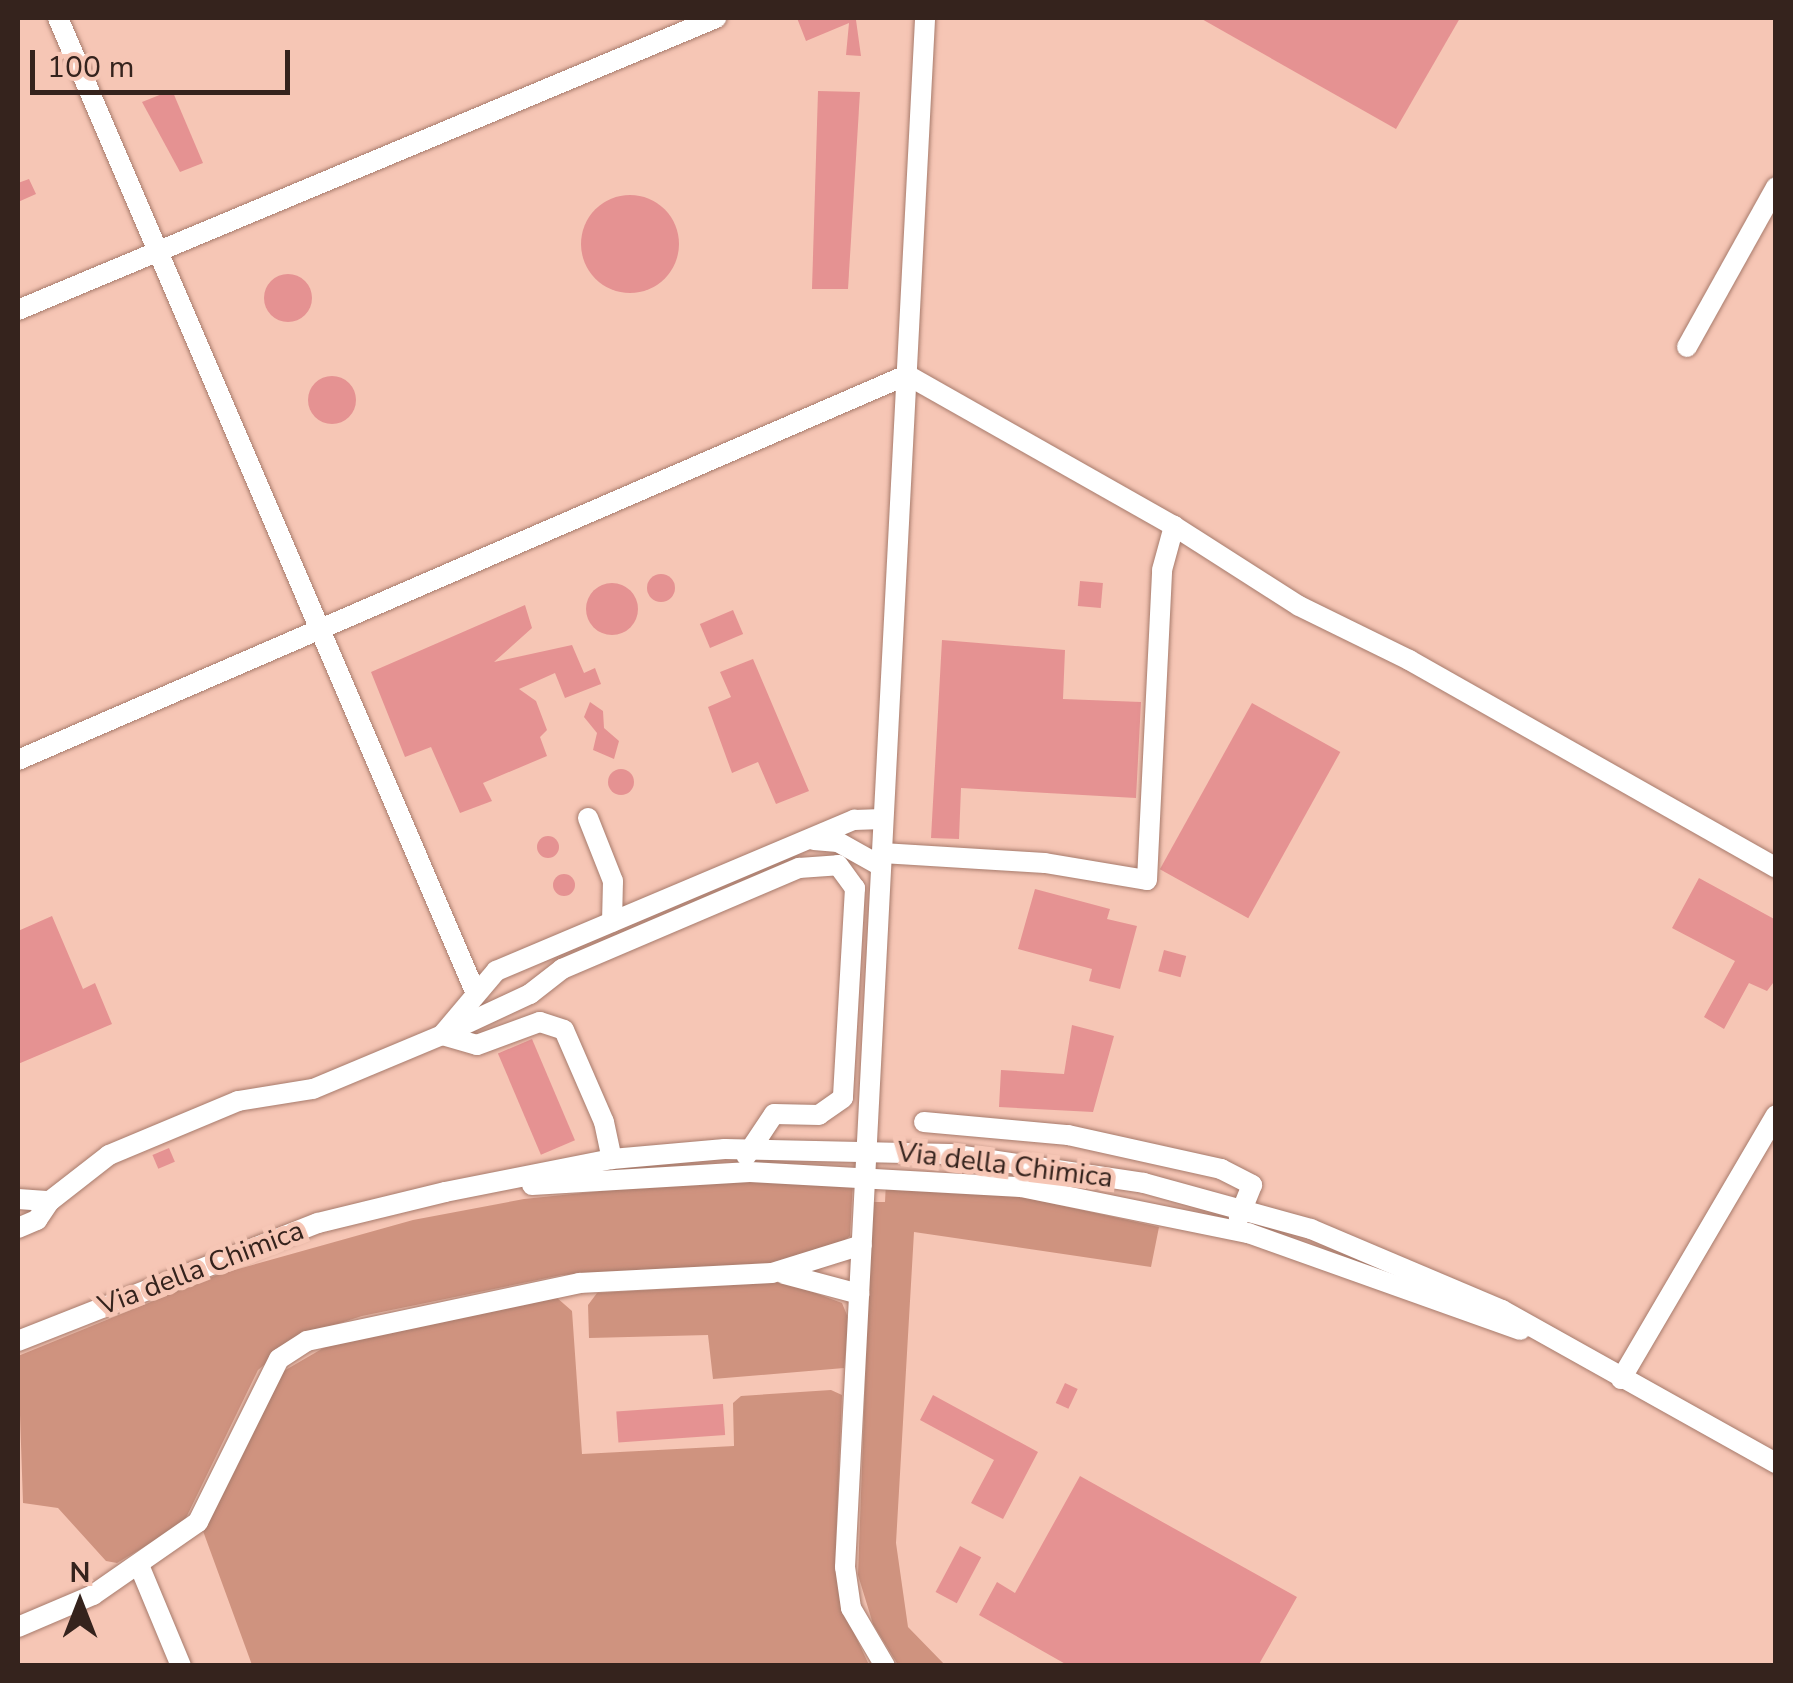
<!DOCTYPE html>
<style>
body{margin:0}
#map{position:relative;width:1793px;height:1683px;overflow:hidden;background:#f6c6b5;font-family:"Nunito Sans",sans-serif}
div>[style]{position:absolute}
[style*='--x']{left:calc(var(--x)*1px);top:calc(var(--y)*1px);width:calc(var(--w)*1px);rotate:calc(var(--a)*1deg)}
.green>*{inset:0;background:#cf937f}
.building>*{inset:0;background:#e59292;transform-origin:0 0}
.round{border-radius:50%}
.roads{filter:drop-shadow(0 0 2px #a77b6c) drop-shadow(0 0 2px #a77b6c)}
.minor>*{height:20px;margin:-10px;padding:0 10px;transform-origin:10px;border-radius:10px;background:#fff}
span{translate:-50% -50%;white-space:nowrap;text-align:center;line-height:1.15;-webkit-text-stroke:10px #f6c6b5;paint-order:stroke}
.street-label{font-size:28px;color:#35231d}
.frame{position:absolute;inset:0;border:20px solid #35231d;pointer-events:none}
.north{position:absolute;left:30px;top:1553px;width:100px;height:100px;-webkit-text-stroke:8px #f6c6b5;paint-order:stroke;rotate:0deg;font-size:28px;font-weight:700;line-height:40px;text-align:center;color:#35231d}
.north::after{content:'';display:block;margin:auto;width:35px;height:45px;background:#35231d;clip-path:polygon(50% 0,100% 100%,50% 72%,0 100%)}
.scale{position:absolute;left:30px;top:50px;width:260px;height:45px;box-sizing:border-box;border:5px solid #35231d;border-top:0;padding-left:12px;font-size:30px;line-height:35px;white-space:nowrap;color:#35231d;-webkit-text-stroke:8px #f6c6b5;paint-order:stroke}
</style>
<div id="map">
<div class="green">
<div style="clip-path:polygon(708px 1180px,853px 1180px,850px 1236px,836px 1247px,770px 1263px,562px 1275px,362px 1316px,297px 1337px,258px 1370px,183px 1524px,117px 1563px,106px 1561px,58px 1508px,23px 1503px,18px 1356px,217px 1275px,413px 1220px,524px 1199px)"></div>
<div style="clip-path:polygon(886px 1182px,995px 1191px,1159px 1227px,1151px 1267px,914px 1232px,896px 1543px,908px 1627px,945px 1665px,898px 1665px,873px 1624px,858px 1575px,870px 1250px,874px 1202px,885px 1202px)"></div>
<div style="clip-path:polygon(786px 1282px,842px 1303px,849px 1320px,844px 1368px,713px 1379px,708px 1335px,589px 1338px,588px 1305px,597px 1293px)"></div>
<div style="clip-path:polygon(556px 1297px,572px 1311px,582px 1454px,734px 1446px,733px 1403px,741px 1396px,831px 1390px,842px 1395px,835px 1566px,844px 1611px,869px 1665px,252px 1665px,203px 1531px,282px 1372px,332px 1343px)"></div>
</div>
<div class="building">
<div style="clip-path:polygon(797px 18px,861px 18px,856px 20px,861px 56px,846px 55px,849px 23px,806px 41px)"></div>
<div style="clip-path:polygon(1200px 18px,1460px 18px,1396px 129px)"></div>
<div style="clip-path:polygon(172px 90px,203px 163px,180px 172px,142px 102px)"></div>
<div style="clip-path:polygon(818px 91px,860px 92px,848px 289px,812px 289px)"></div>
<div style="clip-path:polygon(29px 179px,36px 194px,18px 202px,18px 183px)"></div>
<div class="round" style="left:581px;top:195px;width:98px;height:98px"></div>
<div class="round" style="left:264px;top:274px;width:48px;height:48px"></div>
<div class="round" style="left:308px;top:376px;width:48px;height:48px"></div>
<div class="round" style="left:647px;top:574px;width:28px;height:28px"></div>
<div style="left:1080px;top:581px;width:23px;height:25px;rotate:5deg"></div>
<div class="round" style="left:586px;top:583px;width:52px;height:52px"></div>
<div style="clip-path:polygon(525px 605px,532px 628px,494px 662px,572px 645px,584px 673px,595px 668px,601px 684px,565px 698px,555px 673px,519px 689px,536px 701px,547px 730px,540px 737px,547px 756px,483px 783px,492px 801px,460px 813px,431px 747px,405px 757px,371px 672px)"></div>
<div style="left:733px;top:610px;width:26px;height:36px;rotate:67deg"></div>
<div style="clip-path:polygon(942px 640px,1065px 650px,1063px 699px,1141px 702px,1136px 798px,961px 788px,959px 839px,931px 838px)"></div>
<div style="clip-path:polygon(753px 659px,809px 791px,776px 804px,758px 762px,732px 773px,708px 707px,731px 697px,720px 672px)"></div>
<div style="clip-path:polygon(590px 702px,603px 711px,604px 728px,619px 741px,614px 759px,593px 750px,597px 733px,584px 717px)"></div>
<div style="left:1252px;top:703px;width:101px;height:190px;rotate:29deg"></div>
<div class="round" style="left:608px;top:769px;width:26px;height:26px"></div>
<div class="round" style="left:537px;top:836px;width:22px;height:22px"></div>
<div class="round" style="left:553px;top:874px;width:22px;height:22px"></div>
<div style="clip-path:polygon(1699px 878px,1776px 920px,1776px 979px,1767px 991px,1749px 983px,1724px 1029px,1704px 1017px,1735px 961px,1672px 928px)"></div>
<div style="clip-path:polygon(1035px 889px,1110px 909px,1107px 919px,1137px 926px,1120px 989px,1089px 981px,1092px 969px,1018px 949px)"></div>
<div style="clip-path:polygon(52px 916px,83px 989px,95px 983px,112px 1024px,18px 1064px,18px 931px)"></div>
<div style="left:1164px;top:950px;width:23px;height:22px;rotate:15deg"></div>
<div style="clip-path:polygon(1072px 1025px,1114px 1036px,1093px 1112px,999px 1107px,1001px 1070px,1064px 1074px)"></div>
<div style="left:532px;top:1039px;width:110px;height:37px;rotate:67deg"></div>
<div style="left:169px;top:1148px;width:15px;height:18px;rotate:67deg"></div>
<div style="left:1065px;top:1383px;width:14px;height:22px;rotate:25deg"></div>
<div style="clip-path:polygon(933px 1395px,1038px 1452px,1003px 1519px,971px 1503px,994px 1460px,920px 1420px)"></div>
<div style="left:723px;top:1404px;width:31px;height:107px;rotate:86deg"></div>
<div style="clip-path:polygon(1080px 1476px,1297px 1597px,1258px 1666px,1069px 1666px,979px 1615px,997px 1582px,1015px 1593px)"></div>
<div style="left:960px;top:1546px;width:24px;height:52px;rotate:28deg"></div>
</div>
<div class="roads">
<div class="minor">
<div style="--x:58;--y:18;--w:1056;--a:66.81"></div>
<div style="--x:18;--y:310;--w:757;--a:-22.7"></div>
<div style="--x:1687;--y:347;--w:183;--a:-60.9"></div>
<div style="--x:18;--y:760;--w:969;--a:-23.42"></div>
<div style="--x:907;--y:375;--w:307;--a:29.5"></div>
<div style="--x:1174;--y:526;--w:148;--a:32.6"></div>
<div style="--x:1299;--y:606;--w:123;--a:26.1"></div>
<div style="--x:1409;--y:660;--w:422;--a:29.5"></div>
<div style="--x:588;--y:818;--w:68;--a:68.4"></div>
<div style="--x:613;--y:881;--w:41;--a:91.4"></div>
<div style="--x:814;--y:840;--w:24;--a:5"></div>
<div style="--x:838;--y:842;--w:49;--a:29.2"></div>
<div style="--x:882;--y:853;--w:163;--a:3.5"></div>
<div style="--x:1045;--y:863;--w:103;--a:9.5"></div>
<div style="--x:1147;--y:880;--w:310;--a:-87.2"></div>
<div style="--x:1162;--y:570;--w:46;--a:-74.7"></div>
<div style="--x:442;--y:1035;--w:97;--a:-25"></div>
<div style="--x:530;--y:994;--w:41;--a:-38"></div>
<div style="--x:562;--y:969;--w:258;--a:-23.1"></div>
<div style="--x:799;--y:868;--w:39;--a:-4"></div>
<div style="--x:838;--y:865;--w:29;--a:54"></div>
<div style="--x:855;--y:888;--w:210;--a:93.3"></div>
<div style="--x:843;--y:1098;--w:29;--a:145"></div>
<div style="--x:819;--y:1115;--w:45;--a:-178.7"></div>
<div style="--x:774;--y:1114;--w:50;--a:123.7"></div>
<div style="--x:442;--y:1035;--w:36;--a:16"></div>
<div style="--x:477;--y:1045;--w:67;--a:-20.1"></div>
<div style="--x:540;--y:1022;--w:25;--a:18"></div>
<div style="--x:564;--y:1030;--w:100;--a:66.5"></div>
<div style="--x:604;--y:1122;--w:38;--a:78"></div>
<div style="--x:924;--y:1122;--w:145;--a:5.2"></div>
<div style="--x:1068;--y:1135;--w:157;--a:12.5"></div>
<div style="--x:1221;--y:1169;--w:35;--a:27"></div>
<div style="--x:1252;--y:1185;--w:35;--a:112"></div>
<div style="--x:532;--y:1185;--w:218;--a:-3.4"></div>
<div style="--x:750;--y:1172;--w:271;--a:3.2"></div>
<div style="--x:1021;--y:1187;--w:232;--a:11.5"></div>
<div style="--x:1248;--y:1233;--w:289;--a:19.6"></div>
<div style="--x:18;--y:1199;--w:32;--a:4"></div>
<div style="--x:18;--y:1228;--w:21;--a:-23"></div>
<div style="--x:37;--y:1220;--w:23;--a:-56"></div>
<div style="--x:50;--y:1201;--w:75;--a:-37.9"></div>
<div style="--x:109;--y:1155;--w:140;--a:-22.7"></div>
<div style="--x:238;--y:1101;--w:76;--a:-9.1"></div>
<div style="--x:313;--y:1089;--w:140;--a:-22.7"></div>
<div style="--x:442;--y:1035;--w:84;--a:-49.8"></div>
<div style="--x:496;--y:971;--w:389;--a:-22.9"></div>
<div style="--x:854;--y:820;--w:29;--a:-2"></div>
<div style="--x:784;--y:1274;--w:78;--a:14.9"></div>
<div style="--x:18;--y:1341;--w:322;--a:-21.5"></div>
<div style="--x:318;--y:1223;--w:131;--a:-13.7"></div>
<div style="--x:445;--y:1192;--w:170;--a:-11.2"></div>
<div style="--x:612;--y:1159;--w:113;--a:-5.1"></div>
<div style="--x:725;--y:1149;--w:225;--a:1.3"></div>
<div style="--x:950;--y:1154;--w:196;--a:8.5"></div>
<div style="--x:1144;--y:1183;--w:173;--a:15.4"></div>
<div style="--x:1311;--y:1229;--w:207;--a:23"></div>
<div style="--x:1502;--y:1310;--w:314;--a:29.2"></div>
<div style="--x:1621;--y:1379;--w:306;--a:-59.6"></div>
<div style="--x:139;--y:1565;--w:109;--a:67.4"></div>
<div style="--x:18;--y:1627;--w:82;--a:-23.1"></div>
<div style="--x:93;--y:1595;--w:128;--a:-34.8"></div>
<div style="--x:198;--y:1522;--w:182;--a:-63.6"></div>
<div style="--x:279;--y:1359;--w:33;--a:-33"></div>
<div style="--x:307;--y:1341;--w:278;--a:-12"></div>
<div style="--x:579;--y:1283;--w:193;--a:-3"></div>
<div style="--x:772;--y:1273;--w:94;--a:-17.3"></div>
<div style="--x:885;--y:1666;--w:67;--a:-120.4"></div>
<div style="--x:851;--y:1608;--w:41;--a:-98.3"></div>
<div style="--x:845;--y:1567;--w:1551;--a:-87.04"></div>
</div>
</div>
<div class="street-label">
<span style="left:1005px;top:1165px;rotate:7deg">Via della Chimica</span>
<span style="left:201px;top:1268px;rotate:-21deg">Via della Chimica</span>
</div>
<div class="frame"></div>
<div class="north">N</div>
<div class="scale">100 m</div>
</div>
